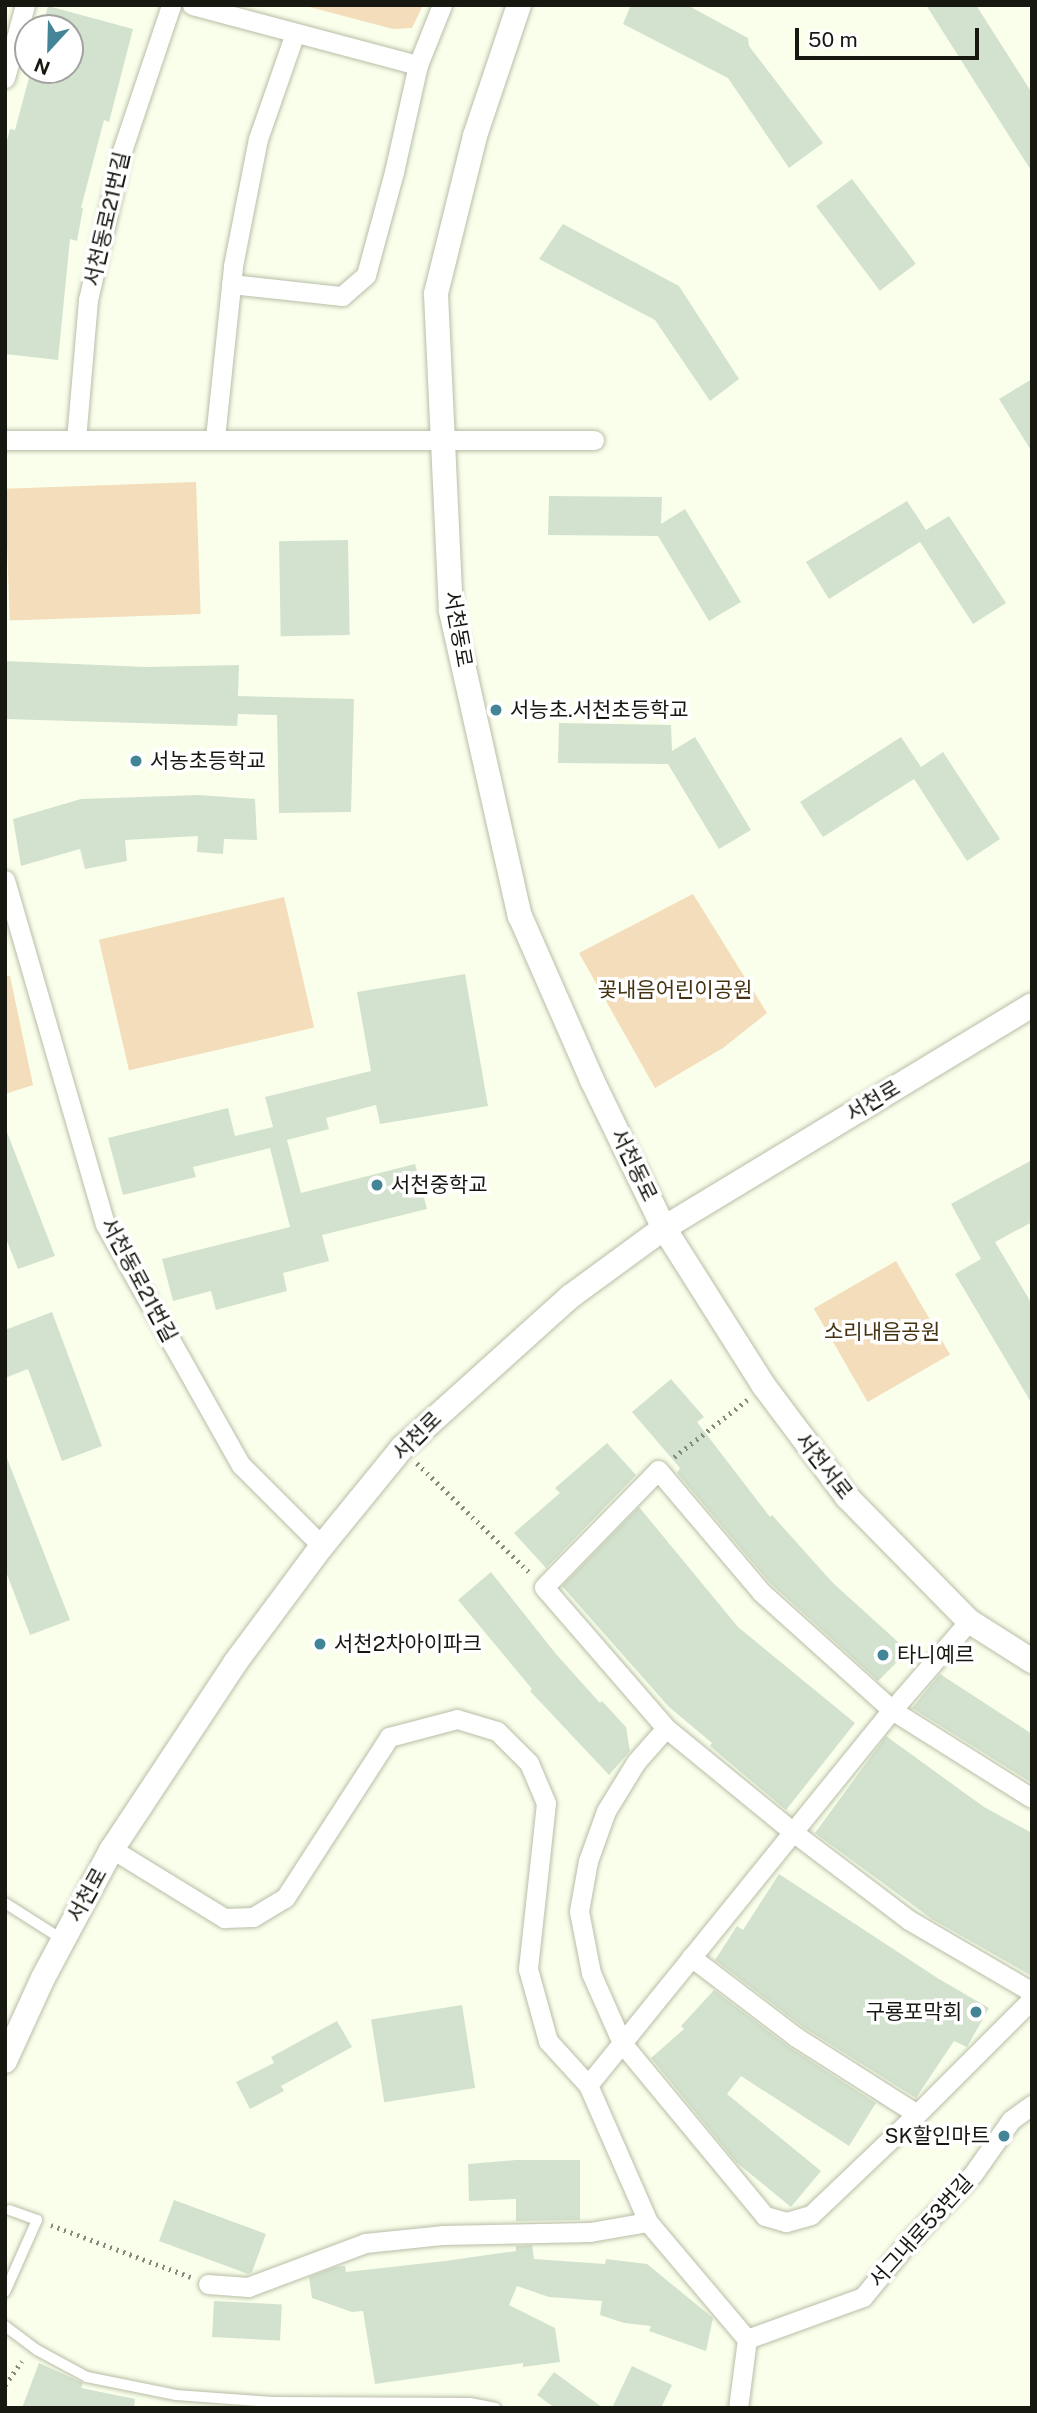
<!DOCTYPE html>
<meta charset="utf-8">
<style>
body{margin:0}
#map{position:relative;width:1037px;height:2413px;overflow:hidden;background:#f9ffeb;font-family:"Public Sans","Noto Sans KR",sans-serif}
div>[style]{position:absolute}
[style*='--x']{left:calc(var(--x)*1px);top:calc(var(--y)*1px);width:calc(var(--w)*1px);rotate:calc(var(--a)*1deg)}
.green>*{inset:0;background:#f3ddba;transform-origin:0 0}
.building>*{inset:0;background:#d3e2ce;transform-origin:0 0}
.path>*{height:4.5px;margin-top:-2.25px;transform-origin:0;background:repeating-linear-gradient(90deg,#85897b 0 2px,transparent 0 7px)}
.roads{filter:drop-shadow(0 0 2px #b8bea7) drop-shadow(0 0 2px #b8bea7)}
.service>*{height:10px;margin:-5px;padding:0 5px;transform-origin:5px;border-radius:5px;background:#fff}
.minor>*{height:19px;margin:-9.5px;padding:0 9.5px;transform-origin:9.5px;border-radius:9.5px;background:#fff}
.tertiary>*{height:24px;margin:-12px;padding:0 12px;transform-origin:12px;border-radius:12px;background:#fff}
.dots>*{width:19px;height:19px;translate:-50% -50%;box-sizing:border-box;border:4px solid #fff;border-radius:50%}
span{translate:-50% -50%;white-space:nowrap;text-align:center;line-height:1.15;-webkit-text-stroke:7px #fff;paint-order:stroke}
.street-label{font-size:21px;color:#171911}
.poi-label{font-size:21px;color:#171911}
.left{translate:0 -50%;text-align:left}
.right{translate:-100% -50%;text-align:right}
.park-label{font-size:21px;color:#443211}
.frame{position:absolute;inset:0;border:7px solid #171911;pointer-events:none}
.north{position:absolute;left:14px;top:14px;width:70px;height:70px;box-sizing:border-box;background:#fff;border:2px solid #a2a3a0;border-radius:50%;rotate:202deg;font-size:19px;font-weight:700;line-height:28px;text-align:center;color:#171911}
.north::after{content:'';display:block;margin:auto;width:24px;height:32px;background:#438597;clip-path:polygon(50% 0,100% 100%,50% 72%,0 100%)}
.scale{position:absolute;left:795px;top:28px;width:184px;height:32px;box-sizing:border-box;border:4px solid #171911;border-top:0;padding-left:9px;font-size:21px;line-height:24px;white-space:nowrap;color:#171911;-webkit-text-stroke:5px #fff;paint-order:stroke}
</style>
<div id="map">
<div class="green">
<div style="clip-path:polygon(302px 5px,423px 5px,412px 28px,393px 29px)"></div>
<div style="left:196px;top:482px;width:132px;height:191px;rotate:88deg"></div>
<div style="clip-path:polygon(693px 894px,767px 1013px,723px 1048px,655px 1088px,579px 953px)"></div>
<div style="left:284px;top:897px;width:134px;height:190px;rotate:77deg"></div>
<div style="clip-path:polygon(5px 976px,10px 976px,33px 1085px,5px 1094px)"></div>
<div style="left:896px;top:1261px;width:108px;height:95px;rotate:60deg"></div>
</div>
<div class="building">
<div style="clip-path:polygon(631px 5px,687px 5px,748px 38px,749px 46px,823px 143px,789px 168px,728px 78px,623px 24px)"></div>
<div style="clip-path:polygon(926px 5px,976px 5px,1032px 93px,1032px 172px)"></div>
<div style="clip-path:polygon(48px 6px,133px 29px,109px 122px,104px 120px,81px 208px,83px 208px,77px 241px,70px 239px,58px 360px,5px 354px,5px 148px,10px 129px,15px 130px,31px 70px,70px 77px,70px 28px,42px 28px)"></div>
<div style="left:852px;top:179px;width:106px;height:45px;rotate:53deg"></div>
<div style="clip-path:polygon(563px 224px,679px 286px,739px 379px,710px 401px,655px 320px,539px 259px)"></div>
<div style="clip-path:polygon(1032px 379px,1032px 452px,999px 399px)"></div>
<div style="clip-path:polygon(549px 496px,662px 497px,661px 524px,685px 509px,741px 602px,709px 621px,658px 536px,548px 535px)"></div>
<div style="clip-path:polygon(907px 501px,926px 530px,949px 516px,1006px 603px,973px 624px,920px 542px,829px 599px,806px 562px)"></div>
<div style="left:348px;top:540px;width:95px;height:69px;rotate:89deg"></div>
<div style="clip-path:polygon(5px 661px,146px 667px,239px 665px,238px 696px,354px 699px,351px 812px,279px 813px,277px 715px,238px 714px,237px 726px,5px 719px)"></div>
<div style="clip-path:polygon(559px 723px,671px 725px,672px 751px,695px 737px,751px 830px,719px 849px,668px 764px,558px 763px)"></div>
<div style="clip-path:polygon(901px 737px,921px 767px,943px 752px,1000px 839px,967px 861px,914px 779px,823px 837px,800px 802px)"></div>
<div style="clip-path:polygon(199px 795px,255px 799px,257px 840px,224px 839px,223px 854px,197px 852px,198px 836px,125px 840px,127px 861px,85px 869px,80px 849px,21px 866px,13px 819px,81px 799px)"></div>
<div style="clip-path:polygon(465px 974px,488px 1106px,380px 1124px,376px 1105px,326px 1118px,329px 1129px,287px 1140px,301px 1193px,415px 1164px,427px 1209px,322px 1235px,329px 1261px,283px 1273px,287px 1291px,216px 1310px,211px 1291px,173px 1301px,162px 1259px,290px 1227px,270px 1148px,193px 1167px,196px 1177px,123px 1195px,108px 1138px,228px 1108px,235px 1136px,273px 1127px,265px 1097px,371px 1071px,357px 992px)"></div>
<div style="clip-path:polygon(5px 1127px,55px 1256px,18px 1269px,5px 1236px)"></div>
<div style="clip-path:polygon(1032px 1160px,1032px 1222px,995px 1242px,1032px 1304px,1032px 1404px,955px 1274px,981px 1259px,951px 1204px)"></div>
<div style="clip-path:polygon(52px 1312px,102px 1446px,62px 1461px,28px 1369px,5px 1378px,5px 1330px)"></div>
<div style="clip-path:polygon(671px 1379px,704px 1417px,697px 1422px,770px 1517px,772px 1515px,833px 1583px,908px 1651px,878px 1681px,770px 1583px,677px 1473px,680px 1468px,632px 1412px)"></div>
<div style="clip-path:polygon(607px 1443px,636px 1475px,546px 1568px,514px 1533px,560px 1493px,555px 1488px)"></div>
<div style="clip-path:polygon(5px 1453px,70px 1620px,30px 1635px,5px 1569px)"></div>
<div style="clip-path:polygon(639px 1507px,738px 1627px,855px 1723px,786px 1810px,710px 1746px,712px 1743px,669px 1707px,562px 1586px)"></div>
<div style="clip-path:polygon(491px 1572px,556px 1654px,600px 1703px,602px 1701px,626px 1727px,630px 1751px,609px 1775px,530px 1691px,532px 1689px,458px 1600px)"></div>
<div style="clip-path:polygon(940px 1674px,1032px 1734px,1032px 1783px,912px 1708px)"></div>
<div style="clip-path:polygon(886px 1736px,984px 1807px,1032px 1833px,1032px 1976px,932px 1919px,815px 1833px)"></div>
<div style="clip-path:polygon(779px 1874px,939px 1979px,989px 2008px,967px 2047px,954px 2041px,916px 2098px,803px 2027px,715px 1960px,737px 1926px,743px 1930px)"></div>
<div style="clip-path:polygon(714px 1990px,789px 2047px,876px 2103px,849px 2146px,741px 2076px,727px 2094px,821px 2171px,791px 2207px,736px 2162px,651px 2058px,684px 2029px,681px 2026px)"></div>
<div style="left:462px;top:2005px;width:84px;height:92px;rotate:81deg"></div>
<div style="clip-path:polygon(337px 2021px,352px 2047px,281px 2086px,284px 2091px,250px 2109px,236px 2082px,274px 2063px,271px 2057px)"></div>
<div style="clip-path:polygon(516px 2160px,580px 2160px,580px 2220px,516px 2221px,516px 2199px,469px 2201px,468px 2164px)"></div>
<div style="clip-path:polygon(174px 2200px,266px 2234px,252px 2272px,248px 2274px,159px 2241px)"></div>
<div style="clip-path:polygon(532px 2245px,534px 2259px,605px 2264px,606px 2259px,647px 2264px,713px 2318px,706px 2351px,649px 2331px,651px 2326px,624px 2323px,600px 2315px,602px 2301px,549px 2297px,517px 2286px,509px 2305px,555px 2328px,560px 2362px,523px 2367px,523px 2363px,375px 2384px,363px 2311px,352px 2312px,312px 2298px,309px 2277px,335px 2267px,345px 2266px,346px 2272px,445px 2261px,516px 2251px,516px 2246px)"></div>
<div style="left:214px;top:2301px;width:68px;height:36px;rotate:3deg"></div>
<div style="clip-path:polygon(39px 2363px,83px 2383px,81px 2388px,135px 2399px,134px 2408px,22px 2408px)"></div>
<div style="clip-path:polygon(632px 2366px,672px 2385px,661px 2408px,612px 2408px)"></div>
<div style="clip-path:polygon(554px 2372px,603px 2408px,555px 2408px,537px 2395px)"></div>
</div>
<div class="path">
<div style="--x:674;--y:1457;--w:93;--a:-38"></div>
<div style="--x:417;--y:1463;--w:159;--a:44.2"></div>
<div style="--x:51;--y:2225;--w:149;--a:20.4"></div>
<div style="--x:5;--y:2385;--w:29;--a:-55"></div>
</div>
<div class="roads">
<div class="service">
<div style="--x:5;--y:1903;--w:69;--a:32.5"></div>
<div style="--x:5;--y:2292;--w:79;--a:-66"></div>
<div style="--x:37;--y:2220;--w:29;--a:-160"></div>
<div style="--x:5;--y:2326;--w:40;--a:37"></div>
<div style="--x:37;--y:2350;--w:57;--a:28.4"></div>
<div style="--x:87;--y:2377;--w:91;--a:11.4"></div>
<div style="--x:176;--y:2395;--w:96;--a:4.2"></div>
<div style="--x:272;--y:2402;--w:198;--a:0.3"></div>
<div style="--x:470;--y:2403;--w:26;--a:11"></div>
</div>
<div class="minor">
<div style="--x:192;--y:5;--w:234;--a:14.9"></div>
<div style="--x:5;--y:78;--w:76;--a:-74.7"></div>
<div style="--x:231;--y:284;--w:112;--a:6.2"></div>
<div style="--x:342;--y:296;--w:32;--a:-41"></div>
<div style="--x:366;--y:275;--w:107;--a:-74.8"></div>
<div style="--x:394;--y:172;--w:110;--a:-77.4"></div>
<div style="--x:418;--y:65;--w:65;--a:-68.2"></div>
<div style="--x:215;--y:438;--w:173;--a:-84"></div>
<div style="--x:233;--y:266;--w:129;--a:-78.9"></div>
<div style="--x:258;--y:139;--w:112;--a:-70.8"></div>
<div style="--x:5;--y:440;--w:589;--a:0"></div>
<div style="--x:76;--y:440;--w:141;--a:-85.1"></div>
<div style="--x:88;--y:300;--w:153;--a:-77.1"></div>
<div style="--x:122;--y:151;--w:154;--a:-71.4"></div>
<div style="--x:5;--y:880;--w:358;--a:73.8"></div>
<div style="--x:105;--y:1224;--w:277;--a:60.6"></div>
<div style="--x:241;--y:1465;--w:115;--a:45"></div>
<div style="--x:666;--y:1728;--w:186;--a:-130.9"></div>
<div style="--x:544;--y:1587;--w:163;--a:-45.7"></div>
<div style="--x:658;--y:1470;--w:160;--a:49.8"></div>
<div style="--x:761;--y:1592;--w:176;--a:42"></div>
<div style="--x:892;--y:1710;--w:165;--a:32.2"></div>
<div style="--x:112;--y:1849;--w:132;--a:31.6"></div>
<div style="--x:224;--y:1918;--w:29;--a:-2"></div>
<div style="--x:253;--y:1917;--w:37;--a:-31"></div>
<div style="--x:285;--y:1898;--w:192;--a:-57.1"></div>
<div style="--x:389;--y:1737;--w:70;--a:-14.8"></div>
<div style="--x:457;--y:1719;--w:42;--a:16.7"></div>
<div style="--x:497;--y:1731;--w:45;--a:45"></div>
<div style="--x:529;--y:1763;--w:43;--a:67"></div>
<div style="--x:546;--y:1803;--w:167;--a:96.2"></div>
<div style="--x:528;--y:1969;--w:75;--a:74.5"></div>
<div style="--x:548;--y:2041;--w:59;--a:47.7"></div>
<div style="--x:588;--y:2085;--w:150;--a:66.3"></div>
<div style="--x:648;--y:2222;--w:153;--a:49.8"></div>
<div style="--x:747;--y:2339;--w:70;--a:97.4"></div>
<div style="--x:691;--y:1957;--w:132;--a:37.3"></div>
<div style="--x:796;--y:2037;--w:143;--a:32.5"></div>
<div style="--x:917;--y:2114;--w:163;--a:-45"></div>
<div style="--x:588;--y:2085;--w:483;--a:-51"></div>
<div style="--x:892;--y:1710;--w:118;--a:-49.1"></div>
<div style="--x:917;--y:2114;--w:146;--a:136.4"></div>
<div style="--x:811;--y:2215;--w:26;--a:164"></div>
<div style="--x:786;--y:2222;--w:22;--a:-164"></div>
<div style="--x:765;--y:2216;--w:224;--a:-129.6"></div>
<div style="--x:622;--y:2043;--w:77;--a:-113.9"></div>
<div style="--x:591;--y:1973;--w:63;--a:-101"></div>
<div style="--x:579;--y:1911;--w:51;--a:-79.8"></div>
<div style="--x:588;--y:1861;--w:53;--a:-70.2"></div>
<div style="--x:606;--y:1811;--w:57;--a:-58.5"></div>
<div style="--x:636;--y:1762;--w:45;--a:-48.6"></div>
<div style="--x:666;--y:1728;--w:164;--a:39.3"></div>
<div style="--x:793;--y:1832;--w:146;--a:37.2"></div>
<div style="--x:909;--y:1920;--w:143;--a:30.3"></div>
<div style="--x:208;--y:2284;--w:40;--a:4.3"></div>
<div style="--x:248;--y:2287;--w:125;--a:-20.6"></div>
<div style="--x:365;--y:2243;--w:77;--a:-5.9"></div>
<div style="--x:442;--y:2235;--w:148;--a:-1.2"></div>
<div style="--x:590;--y:2232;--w:59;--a:-9.8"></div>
<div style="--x:747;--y:2339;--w:123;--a:-19.9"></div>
<div style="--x:863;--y:2297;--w:71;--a:-50.7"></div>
<div style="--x:908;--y:2242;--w:94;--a:-46.3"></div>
<div style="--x:973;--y:2174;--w:66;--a:-54.9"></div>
<div style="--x:1011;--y:2120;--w:26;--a:-36"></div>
</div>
<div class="tertiary">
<div style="--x:519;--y:5;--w:138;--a:108.6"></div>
<div style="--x:475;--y:136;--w:163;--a:103.9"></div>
<div style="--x:436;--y:294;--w:317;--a:87.3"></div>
<div style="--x:451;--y:611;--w:313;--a:77.3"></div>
<div style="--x:520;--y:916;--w:179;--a:66.3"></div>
<div style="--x:592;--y:1080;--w:165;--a:64.1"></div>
<div style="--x:664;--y:1228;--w:187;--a:57.7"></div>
<div style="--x:764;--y:1386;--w:139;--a:53.2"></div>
<div style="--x:847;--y:1497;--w:174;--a:45.5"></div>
<div style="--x:969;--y:1621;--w:75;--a:32.4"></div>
<div style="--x:5;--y:2061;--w:91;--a:-65.4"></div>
<div style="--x:43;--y:1978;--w:146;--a:-61.9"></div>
<div style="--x:112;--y:1849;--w:223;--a:-56.5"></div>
<div style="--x:235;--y:1663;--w:146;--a:-53.4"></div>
<div style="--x:322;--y:1546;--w:127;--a:-50.8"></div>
<div style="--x:402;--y:1448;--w:227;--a:-42"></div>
<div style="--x:571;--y:1296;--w:115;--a:-36.2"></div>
<div style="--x:664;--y:1228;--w:430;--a:-31.2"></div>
</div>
</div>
<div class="dots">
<div style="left:496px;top:710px;background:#438597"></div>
<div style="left:136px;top:761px;background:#438597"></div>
<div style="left:377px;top:1185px;background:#438597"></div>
<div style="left:320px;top:1644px;background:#438597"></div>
<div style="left:883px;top:1655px;background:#438597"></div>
<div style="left:976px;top:2012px;background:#438597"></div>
<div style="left:1004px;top:2136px;background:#438597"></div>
</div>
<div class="street-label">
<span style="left:107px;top:219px;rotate:-77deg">서천동로21번길</span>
<span style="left:458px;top:629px;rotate:80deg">서천동로</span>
<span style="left:873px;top:1101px;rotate:-31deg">서천로</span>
<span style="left:634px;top:1165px;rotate:64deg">서천동로</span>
<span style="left:139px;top:1280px;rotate:62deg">서천동로21번길</span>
<span style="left:417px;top:1436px;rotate:-45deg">서천로</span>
<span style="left:824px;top:1466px;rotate:52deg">서천서로</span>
<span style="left:87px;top:1895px;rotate:-61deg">서천로</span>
<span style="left:921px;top:2231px;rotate:-48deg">서그내로53번길</span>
</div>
<div class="poi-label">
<span class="left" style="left:510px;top:710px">서능초.서천초등학교</span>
<span class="left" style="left:150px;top:761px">서농초등학교</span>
<span class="left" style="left:391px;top:1185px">서천중학교</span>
<span class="left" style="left:334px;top:1644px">서천2차아이파크</span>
<span class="left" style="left:897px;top:1655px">타니예르</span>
<span class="right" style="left:962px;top:2012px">구룡포막회</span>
<span class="right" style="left:990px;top:2136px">SK할인마트</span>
</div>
<div class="park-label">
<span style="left:675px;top:990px">꽃내음어린이공원</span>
<span style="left:882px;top:1332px">소리내음공원</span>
</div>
<div class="frame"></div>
<div class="north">N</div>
<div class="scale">50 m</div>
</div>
